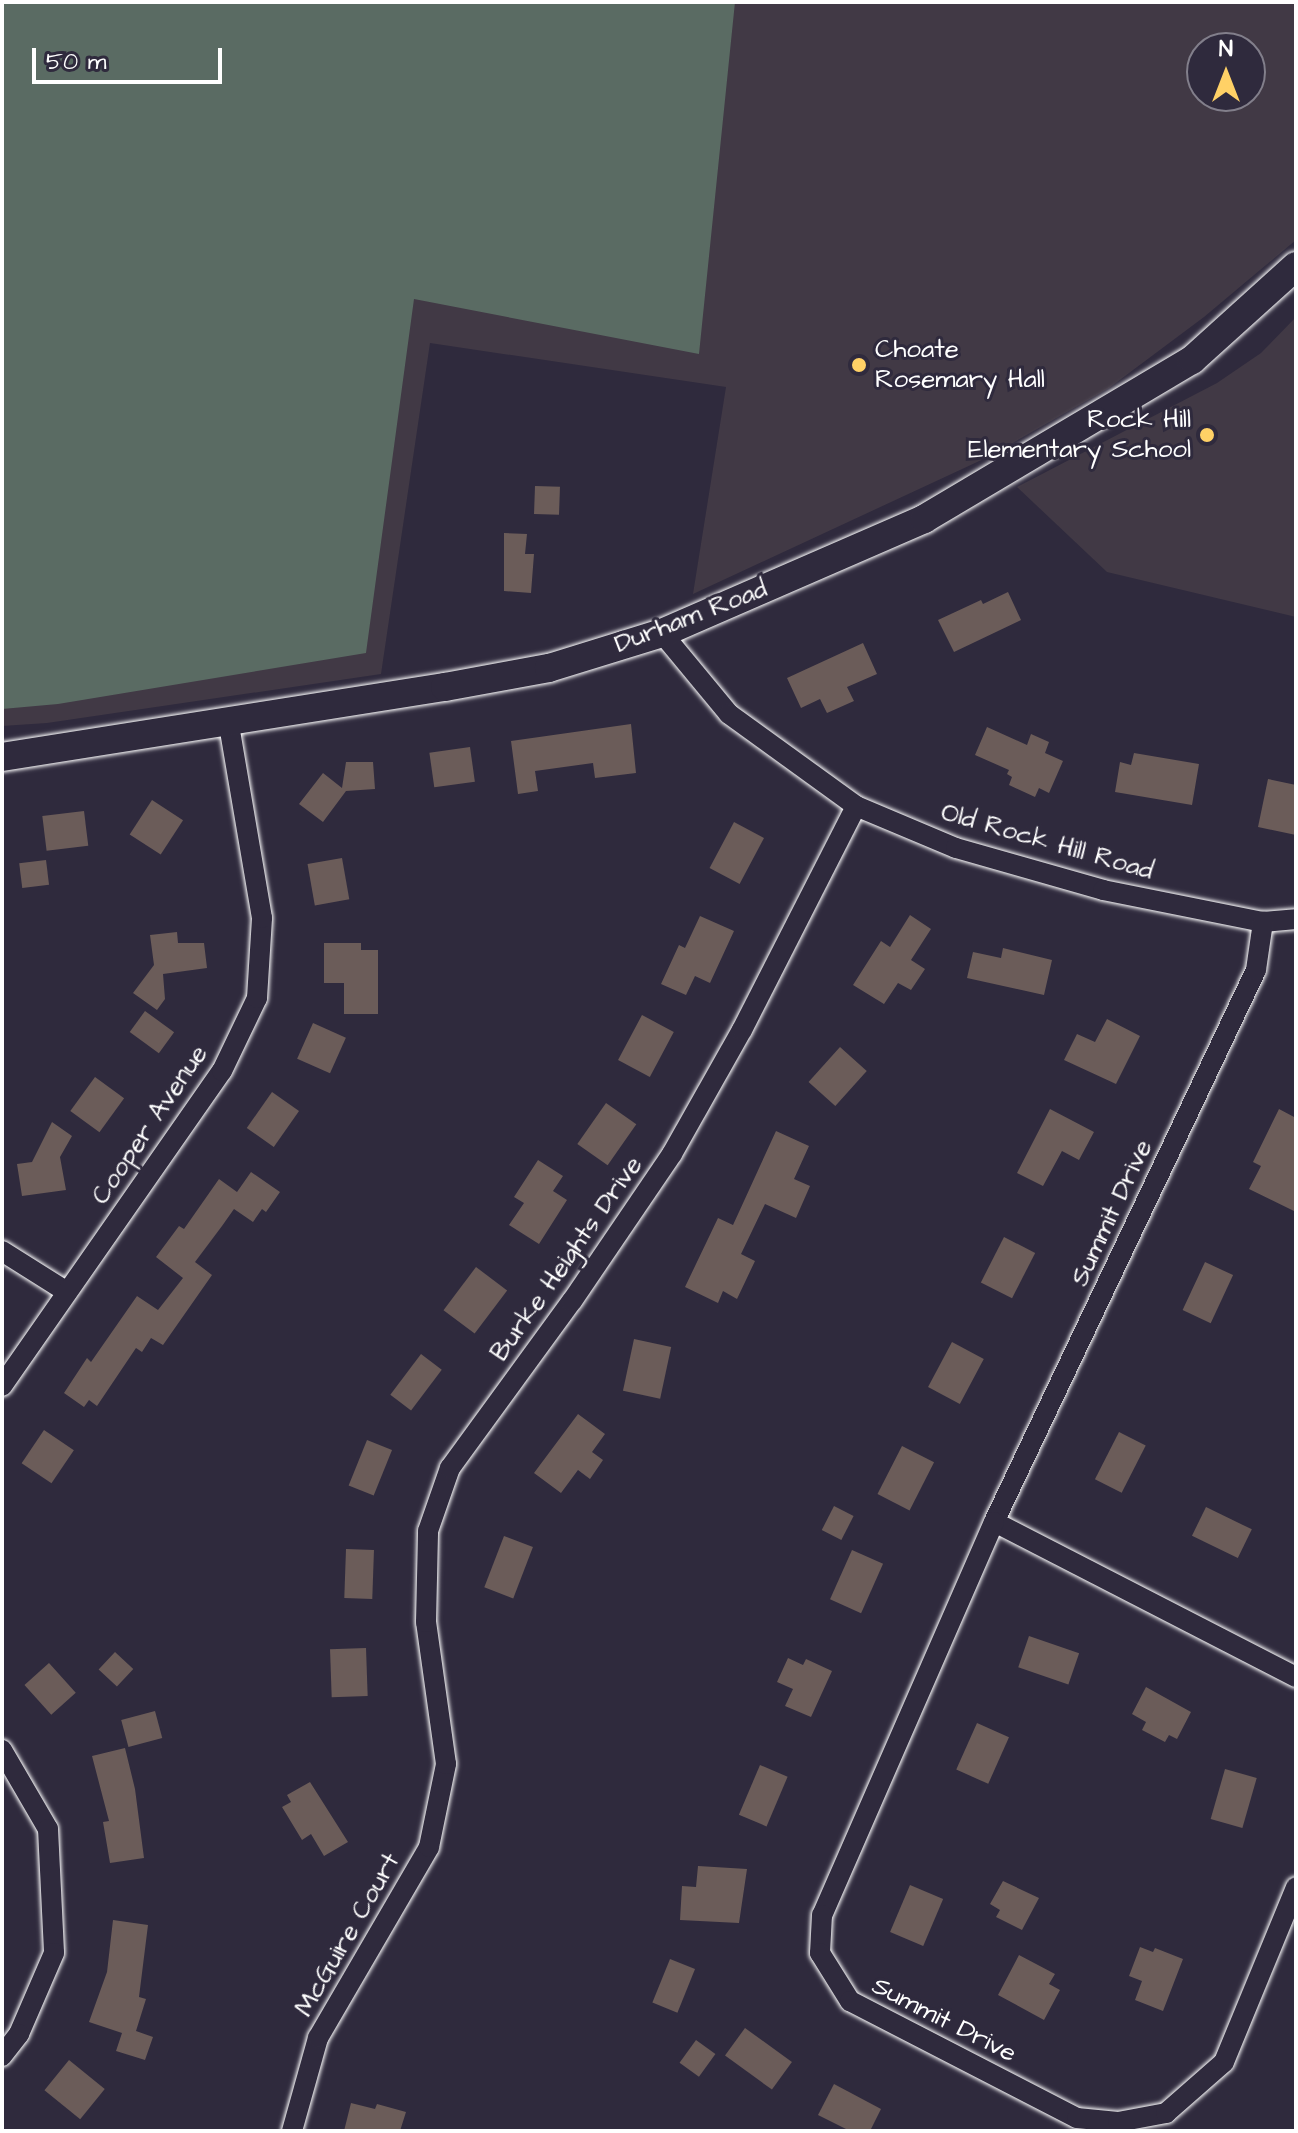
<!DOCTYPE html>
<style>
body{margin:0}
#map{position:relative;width:1298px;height:2133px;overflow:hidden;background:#2f2a3d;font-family:"Architects Daughter",sans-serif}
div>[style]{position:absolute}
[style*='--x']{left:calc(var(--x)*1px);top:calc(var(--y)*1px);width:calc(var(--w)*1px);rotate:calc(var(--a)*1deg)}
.built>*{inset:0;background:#413945}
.green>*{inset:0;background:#5a6b63}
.building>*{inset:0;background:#6b5c59;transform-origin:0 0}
.roads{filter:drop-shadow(0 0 2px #fff) drop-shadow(0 0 2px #fff)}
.street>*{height:20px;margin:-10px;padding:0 10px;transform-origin:10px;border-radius:10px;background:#2f2a3d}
.secondary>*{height:28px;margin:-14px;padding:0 14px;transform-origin:14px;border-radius:14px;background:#2f2a3d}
.dots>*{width:22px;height:22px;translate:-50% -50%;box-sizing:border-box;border:4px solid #2f2a3d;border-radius:50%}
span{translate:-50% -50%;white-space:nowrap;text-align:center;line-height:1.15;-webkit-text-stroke:6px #2f2a3d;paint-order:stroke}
.poi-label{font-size:26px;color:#fff}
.left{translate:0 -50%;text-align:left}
.right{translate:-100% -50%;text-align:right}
.street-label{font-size:26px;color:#fff}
.frame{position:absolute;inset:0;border:4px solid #fff;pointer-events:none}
.north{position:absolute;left:1186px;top:32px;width:80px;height:80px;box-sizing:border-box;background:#2f2a3d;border:2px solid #827f8b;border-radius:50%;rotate:0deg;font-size:22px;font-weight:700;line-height:32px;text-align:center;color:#fff}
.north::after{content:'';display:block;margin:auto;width:28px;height:36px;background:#ffd166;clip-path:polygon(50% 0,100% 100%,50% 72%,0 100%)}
.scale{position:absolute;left:32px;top:48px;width:190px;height:36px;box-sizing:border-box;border:4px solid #fff;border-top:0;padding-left:10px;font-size:24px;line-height:28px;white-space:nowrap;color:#fff;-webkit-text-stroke:6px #2f2a3d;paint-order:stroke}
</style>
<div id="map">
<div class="built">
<div style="clip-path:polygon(evenodd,2px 2px,1296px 2px,1296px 240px,1204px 317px,1109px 388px,988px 457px,693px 594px,726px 387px,430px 343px,381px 674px,47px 723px,2px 726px,2px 2px,1202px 48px,1250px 48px,1250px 96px,1202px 96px,1202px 48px)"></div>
<div style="clip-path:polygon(1296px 317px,1296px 617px,1107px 572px,1017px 487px,1217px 383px,1261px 353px)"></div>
</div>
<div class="green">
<div style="clip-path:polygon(2px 2px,735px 2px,699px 354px,414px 299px,366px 653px,58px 704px,2px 709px)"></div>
</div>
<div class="building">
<div style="left:535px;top:486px;width:25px;height:28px;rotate:2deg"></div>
<div style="clip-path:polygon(504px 533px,527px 534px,525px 554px,534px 554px,531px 593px,504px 591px)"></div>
<div style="clip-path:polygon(1008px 592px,1021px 620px,954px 652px,938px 620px,981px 600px,983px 604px)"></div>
<div style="clip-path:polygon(863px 643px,877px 674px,847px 687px,854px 701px,827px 713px,820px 699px,801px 708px,787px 678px)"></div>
<div style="clip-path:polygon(631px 724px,636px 773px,595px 778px,593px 763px,535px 771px,538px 791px,518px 794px,511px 741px)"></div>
<div style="clip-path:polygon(987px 727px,1027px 745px,1031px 734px,1049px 742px,1045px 753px,1063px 761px,1049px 793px,1039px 788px,1035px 797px,1009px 785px,1012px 777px,1007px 774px,1009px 770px,975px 755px)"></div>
<div style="left:470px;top:747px;width:35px;height:41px;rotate:82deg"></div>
<div style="clip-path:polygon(1134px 753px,1199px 764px,1192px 805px,1115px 792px,1120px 762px,1131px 765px)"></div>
<div style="clip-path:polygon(346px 762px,373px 762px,375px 789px,346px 791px,323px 822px,299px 804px,323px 773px,342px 788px)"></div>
<div style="clip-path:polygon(1268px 779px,1296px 785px,1296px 835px,1258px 827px)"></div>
<div style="left:152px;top:800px;width:37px;height:41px;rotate:33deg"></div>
<div style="left:84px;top:811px;width:35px;height:42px;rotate:83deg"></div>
<div style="left:734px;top:822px;width:34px;height:52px;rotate:28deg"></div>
<div style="left:342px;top:858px;width:42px;height:35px;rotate:80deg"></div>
<div style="left:46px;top:860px;width:25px;height:27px;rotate:83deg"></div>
<div style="clip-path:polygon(910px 915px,931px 929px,911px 960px,925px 969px,911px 990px,898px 983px,884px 1004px,853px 985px,881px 941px,890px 947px)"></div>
<div style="clip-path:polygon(700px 916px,734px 931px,710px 983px,695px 976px,686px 995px,661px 984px,679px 945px,685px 948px)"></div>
<div style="clip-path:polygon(177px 932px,178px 943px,204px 943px,207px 968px,163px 974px,165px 999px,157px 1010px,133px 993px,154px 965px,150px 935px)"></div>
<div style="clip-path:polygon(324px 943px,361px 943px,361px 950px,378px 950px,378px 1014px,344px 1014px,344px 983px,324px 983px)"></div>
<div style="clip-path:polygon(1003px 948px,1052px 960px,1044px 995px,967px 978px,973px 952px,1001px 958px)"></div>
<div style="left:145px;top:1011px;width:36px;height:26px;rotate:36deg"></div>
<div style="left:642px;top:1015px;width:36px;height:51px;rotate:28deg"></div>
<div style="clip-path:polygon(1107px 1019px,1140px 1036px,1116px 1084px,1064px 1060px,1077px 1034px,1095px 1042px)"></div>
<div style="left:313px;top:1023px;width:36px;height:39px;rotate:24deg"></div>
<div style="left:840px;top:1047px;width:36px;height:47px;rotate:42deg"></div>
<div style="left:95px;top:1077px;width:36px;height:42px;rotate:36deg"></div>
<div style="left:272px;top:1092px;width:33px;height:44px;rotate:35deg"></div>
<div style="left:606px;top:1103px;width:37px;height:50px;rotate:35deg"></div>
<div style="clip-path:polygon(1050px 1109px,1094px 1132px,1079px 1160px,1062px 1151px,1043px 1186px,1017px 1173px)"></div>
<div style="clip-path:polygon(1279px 1109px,1296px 1118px,1296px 1212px,1249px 1189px,1261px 1166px,1253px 1162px)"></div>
<div style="clip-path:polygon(52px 1122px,72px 1136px,60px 1157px,66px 1190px,22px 1196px,17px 1164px,32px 1162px)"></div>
<div style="clip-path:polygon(776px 1131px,809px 1146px,794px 1179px,810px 1186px,796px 1218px,765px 1204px,741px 1254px,755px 1261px,737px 1299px,723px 1291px,718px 1303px,685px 1287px,718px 1218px,733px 1225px)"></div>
<div style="clip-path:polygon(538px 1160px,563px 1176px,553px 1191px,567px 1200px,539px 1244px,509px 1225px,524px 1203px,514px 1197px)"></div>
<div style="clip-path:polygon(251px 1172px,280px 1192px,266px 1212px,262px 1209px,253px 1222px,234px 1209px,222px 1226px,195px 1262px,212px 1275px,163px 1345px,151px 1338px,142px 1352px,136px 1348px,97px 1406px,89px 1400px,84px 1407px,64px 1393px,87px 1358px,91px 1362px,137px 1296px,158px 1310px,183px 1278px,156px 1257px,179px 1226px,184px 1229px,219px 1179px,237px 1192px)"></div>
<div style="left:1004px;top:1237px;width:35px;height:51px;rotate:27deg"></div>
<div style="left:1205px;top:1262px;width:31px;height:53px;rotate:25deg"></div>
<div style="left:476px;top:1267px;width:39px;height:54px;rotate:37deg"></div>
<div style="left:634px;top:1339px;width:38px;height:53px;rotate:12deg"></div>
<div style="left:952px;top:1342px;width:36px;height:51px;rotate:28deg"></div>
<div style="left:421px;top:1354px;width:26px;height:51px;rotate:37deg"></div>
<div style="clip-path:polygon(578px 1414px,605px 1434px,592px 1452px,603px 1460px,590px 1479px,578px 1470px,561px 1493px,534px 1473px)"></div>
<div style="left:44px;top:1430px;width:36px;height:40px;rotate:34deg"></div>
<div style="left:1119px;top:1432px;width:30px;height:53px;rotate:27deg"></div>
<div style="left:367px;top:1440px;width:27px;height:49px;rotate:22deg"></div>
<div style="left:902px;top:1446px;width:36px;height:54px;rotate:27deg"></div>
<div style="left:834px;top:1506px;width:22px;height:27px;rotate:27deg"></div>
<div style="left:1206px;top:1507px;width:51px;height:32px;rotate:26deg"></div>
<div style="left:504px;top:1536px;width:31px;height:55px;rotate:21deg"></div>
<div style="left:346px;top:1549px;width:28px;height:49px;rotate:2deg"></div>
<div style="left:852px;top:1550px;width:34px;height:54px;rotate:24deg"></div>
<div style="left:1029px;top:1636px;width:53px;height:33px;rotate:19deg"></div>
<div style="left:366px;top:1648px;width:48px;height:36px;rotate:88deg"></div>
<div style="left:115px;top:1652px;width:25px;height:24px;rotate:43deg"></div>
<div style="clip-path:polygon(788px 1658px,803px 1665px,806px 1659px,832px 1671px,811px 1717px,785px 1706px,793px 1689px,777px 1682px)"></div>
<div style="left:49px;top:1663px;width:40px;height:33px;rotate:48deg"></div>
<div style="clip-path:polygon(1146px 1687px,1191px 1712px,1177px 1739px,1169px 1735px,1165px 1742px,1142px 1730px,1146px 1722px,1132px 1714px)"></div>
<div style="left:155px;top:1711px;width:28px;height:35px;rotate:75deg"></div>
<div style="left:977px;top:1723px;width:35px;height:51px;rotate:24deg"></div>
<div style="clip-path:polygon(125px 1748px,135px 1789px,144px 1858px,110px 1863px,103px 1822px,109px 1821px,92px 1756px)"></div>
<div style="left:760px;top:1765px;width:30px;height:54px;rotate:23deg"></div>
<div style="left:1225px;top:1769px;width:33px;height:52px;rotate:16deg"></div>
<div style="clip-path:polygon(310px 1782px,348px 1842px,324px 1856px,311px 1834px,302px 1840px,282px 1807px,291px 1802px,287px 1795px)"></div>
<div style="clip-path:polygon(698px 1866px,747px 1869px,739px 1923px,680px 1920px,682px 1886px,696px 1887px)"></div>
<div style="clip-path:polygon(1003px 1881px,1039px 1898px,1022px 1930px,996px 1917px,1000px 1910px,990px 1904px)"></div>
<div style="left:910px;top:1885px;width:36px;height:51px;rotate:23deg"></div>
<div style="clip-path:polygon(113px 1920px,148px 1925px,139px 1997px,146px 1999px,136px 2031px,153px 2037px,145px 2060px,116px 2051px,122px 2033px,89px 2022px,107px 1972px)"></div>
<div style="clip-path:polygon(1140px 1947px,1153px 1952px,1155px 1948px,1183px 1959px,1163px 2011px,1135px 2000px,1142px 1981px,1129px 1976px)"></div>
<div style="clip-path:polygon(1019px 1955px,1055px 1974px,1049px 1984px,1060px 1990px,1044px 2020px,998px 1995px)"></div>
<div style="left:670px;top:1959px;width:27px;height:47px;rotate:22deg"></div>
<div style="left:745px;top:2028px;width:58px;height:34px;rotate:36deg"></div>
<div style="left:696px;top:2040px;width:24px;height:28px;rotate:36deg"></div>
<div style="left:69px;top:2060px;width:46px;height:39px;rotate:39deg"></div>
<div style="clip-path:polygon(834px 2084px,881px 2109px,870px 2131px,850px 2131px,818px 2115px)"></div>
<div style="clip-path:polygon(351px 2103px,375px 2109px,377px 2104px,406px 2112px,400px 2131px,344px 2131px)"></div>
</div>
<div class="roads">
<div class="street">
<div style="--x:662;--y:633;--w:105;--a:50.4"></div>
<div style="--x:729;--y:714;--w:157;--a:35.9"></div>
<div style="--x:856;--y:806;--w:108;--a:22.8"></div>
<div style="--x:956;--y:848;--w:153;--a:15.9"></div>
<div style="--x:1103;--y:890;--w:163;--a:11.3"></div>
<div style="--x:1263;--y:922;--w:33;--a:-5"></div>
<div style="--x:2;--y:1251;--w:77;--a:32.2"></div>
<div style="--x:2;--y:1386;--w:384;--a:-55.1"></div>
<div style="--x:222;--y:1071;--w:81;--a:-64.4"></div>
<div style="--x:257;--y:998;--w:80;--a:-86.4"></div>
<div style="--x:262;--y:918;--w:197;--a:-99.7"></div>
<div style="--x:994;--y:1522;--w:611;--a:-64.61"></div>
<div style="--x:1256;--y:970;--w:49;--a:-81.7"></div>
<div style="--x:1296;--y:1677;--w:339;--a:-152.8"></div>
<div style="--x:994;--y:1522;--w:429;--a:113.6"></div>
<div style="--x:822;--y:1915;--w:38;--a:93"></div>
<div style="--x:820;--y:1953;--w:57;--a:58"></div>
<div style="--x:850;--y:2001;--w:255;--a:27.3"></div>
<div style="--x:1077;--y:2118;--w:41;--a:5.6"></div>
<div style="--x:1118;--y:2122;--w:49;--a:-10.6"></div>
<div style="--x:1166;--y:2113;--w:77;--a:-41.3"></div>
<div style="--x:1224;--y:2062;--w:189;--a:-67.6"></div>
<div style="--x:2;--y:1750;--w:91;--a:59.8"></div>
<div style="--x:48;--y:1829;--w:124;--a:87.2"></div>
<div style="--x:54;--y:1953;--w:88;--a:113.4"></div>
<div style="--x:19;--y:2034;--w:28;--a:128"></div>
<div style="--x:292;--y:2131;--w:97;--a:-74.4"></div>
<div style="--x:318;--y:2038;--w:221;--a:-59.8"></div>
<div style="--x:429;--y:1847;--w:85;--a:-78.4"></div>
<div style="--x:446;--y:1764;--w:143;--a:-98"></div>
<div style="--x:426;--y:1622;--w:91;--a:-88.7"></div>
<div style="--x:428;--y:1531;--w:67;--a:-70.8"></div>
<div style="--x:450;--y:1468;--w:207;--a:-53.9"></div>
<div style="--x:572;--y:1301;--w:178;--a:-55.8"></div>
<div style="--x:672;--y:1154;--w:142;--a:-60.6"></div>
<div style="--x:742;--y:1030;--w:251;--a:-63"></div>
</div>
<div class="secondary">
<div style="--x:2;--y:757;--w:448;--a:-9"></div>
<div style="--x:445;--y:687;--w:106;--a:-10.4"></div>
<div style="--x:549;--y:668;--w:118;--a:-17.2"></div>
<div style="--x:662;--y:633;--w:286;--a:-23.5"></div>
<div style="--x:924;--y:519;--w:312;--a:-30.7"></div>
<div style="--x:1192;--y:360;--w:140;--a:-42.1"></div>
</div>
</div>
<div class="dots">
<div style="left:859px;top:365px;background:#ffd166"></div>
<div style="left:1207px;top:435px;background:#ffd166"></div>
</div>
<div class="poi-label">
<span class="left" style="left:875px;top:365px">Choate<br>Rosemary Hall</span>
<span class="right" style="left:1191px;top:435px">Rock Hill<br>Elementary School</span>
</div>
<div class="street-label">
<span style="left:691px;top:617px;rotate:-21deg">Durham Road</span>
<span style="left:1047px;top:842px;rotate:16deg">Old Rock Hill Road</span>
<span style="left:150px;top:1125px;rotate:-56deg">Cooper Avenue</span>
<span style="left:1112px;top:1213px;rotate:-65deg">Summit Drive</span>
<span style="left:567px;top:1259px;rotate:-55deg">Burke Heights Drive</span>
<span style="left:348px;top:1935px;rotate:-60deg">McGuire Court</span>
<span style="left:944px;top:2020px;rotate:27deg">Summit Drive</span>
</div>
<div class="frame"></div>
<div class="north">N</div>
<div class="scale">50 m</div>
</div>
